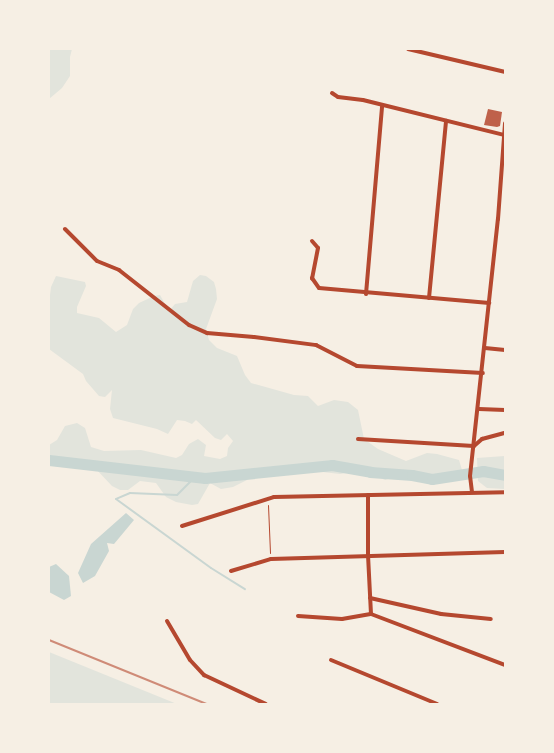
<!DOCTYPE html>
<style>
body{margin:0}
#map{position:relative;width:554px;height:753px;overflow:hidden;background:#f6efe4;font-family:"Nunito Sans",sans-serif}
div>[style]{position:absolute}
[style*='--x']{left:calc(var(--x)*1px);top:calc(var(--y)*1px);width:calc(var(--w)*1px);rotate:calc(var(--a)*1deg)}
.green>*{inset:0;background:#e2e4dc}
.water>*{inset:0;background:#c9d6d2}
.stream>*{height:2px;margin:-1px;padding:0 1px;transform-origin:1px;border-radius:1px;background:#c9d6d2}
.river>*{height:11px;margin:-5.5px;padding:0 5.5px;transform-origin:5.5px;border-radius:5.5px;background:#c9d6d2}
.building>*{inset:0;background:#bf614a}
.path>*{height:1px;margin:-0.5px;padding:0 0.5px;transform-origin:0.5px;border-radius:0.5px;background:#b5482f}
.minor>*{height:4px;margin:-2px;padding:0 2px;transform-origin:2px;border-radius:2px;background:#b5482f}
.rail>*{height:2px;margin:-1px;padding:0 1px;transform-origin:1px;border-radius:1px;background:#cf8b77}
span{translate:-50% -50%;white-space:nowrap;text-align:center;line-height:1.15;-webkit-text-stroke:5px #f6efe4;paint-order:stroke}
.frame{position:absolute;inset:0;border:50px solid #f6efe4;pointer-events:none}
</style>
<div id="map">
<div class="green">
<div style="clip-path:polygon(49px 49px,72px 49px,70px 57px,70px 76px,62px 88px,49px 99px)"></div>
<div style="clip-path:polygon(200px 275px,206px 276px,214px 282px,216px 289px,217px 299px,206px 329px,209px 340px,217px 348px,237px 356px,245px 375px,251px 383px,294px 395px,308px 396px,318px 406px,334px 400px,348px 402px,358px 410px,364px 439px,378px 449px,406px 461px,427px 453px,437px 454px,459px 460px,462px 470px,452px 475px,406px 473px,385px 480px,367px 472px,364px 475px,352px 472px,340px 474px,296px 469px,276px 471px,249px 479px,233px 487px,221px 489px,210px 483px,198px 504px,192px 505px,176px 502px,166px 497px,156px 483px,140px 481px,128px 490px,120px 490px,112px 486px,95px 468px,49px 465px,49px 445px,57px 440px,65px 426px,77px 423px,85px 428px,91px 447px,104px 451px,141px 450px,176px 458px,182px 455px,189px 444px,198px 439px,206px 445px,204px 456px,220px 459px,227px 456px,228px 448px,233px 441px,227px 434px,221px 440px,215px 438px,196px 420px,192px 424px,185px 421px,177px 420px,168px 434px,157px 429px,113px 418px,110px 409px,112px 390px,105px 397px,99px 396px,86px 381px,83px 374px,49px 349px,49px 303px,51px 287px,56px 276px,85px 282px,86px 286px,77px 307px,77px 313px,99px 318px,116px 332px,127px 325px,133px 309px,139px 303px,154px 296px,160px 295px,169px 311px,175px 304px,187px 302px,193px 281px)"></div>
<div style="clip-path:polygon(505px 456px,505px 489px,487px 488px,478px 481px,477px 458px)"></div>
<div style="clip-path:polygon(49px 652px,177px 704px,49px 704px)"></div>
</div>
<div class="water">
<div style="clip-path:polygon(126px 513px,134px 520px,114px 544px,107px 543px,109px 551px,95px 576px,83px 583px,78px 573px,91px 544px)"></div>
<div style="clip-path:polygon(56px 564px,69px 576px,71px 596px,64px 600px,49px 592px,49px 567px)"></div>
</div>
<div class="stream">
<div style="--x:195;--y:477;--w:25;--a:135"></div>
<div style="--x:177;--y:495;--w:47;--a:-177.6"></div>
<div style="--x:130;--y:493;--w:15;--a:157"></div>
<div style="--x:116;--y:499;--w:117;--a:36"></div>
<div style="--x:211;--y:568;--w:40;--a:32"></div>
</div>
<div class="river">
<div style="--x:49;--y:460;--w:157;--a:6.6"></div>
<div style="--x:205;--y:478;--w:128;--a:-5.8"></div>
<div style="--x:332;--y:465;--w:39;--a:10"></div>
<div style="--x:370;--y:472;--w:42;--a:4.1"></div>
<div style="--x:412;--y:475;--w:20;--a:11"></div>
<div style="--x:432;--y:479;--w:52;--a:-8.9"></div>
<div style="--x:483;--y:471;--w:22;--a:10"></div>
</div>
<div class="building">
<div style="clip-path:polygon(488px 109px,502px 112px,500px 126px,497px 127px,484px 125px)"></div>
</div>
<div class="path">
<div style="--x:268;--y:505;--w:48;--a:87.6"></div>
</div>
<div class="minor">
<div style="--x:408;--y:49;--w:100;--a:13.3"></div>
<div style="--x:332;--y:93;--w:7;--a:34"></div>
<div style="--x:338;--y:97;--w:25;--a:7"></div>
<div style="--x:363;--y:100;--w:145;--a:13.9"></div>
<div style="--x:65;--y:229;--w:45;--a:45"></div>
<div style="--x:97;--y:261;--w:24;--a:22"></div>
<div style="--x:119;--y:270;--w:89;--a:38.2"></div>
<div style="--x:189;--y:325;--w:20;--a:24"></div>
<div style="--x:207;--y:333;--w:47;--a:4.9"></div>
<div style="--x:254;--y:337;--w:63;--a:7.4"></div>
<div style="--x:316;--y:345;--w:46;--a:27.1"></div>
<div style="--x:357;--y:366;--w:126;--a:3.2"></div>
<div style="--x:312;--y:241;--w:9;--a:49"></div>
<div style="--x:318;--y:248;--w:31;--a:101"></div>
<div style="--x:312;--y:278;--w:12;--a:55"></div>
<div style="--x:319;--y:288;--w:171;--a:5"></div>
<div style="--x:366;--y:294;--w:189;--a:-85.1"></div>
<div style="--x:429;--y:298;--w:178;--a:-84.5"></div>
<div style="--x:485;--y:348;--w:20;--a:6"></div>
<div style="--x:479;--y:409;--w:26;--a:2"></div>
<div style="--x:358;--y:439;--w:116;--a:3.5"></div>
<div style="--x:474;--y:446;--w:11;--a:-41"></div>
<div style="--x:482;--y:439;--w:24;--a:-15"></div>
<div style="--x:472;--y:492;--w:16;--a:-97"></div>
<div style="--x:470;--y:476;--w:259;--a:-83.8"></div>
<div style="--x:498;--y:219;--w:96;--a:-85.8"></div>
<div style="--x:368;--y:495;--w:60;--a:90"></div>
<div style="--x:368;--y:555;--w:59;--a:87.1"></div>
<div style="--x:182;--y:526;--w:96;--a:-17.5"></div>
<div style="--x:274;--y:497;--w:231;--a:-1.2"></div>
<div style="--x:231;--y:571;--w:42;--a:-16.7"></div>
<div style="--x:271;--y:559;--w:234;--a:-1.7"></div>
<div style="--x:370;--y:598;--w:73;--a:12.7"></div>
<div style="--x:441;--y:614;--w:50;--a:5.7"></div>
<div style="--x:298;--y:616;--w:44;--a:3.9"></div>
<div style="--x:342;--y:619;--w:29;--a:-10"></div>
<div style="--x:371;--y:614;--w:143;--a:20.8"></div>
<div style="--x:167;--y:621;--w:45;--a:59.5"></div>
<div style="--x:190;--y:660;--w:21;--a:47"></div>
<div style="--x:204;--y:675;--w:68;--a:25.1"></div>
<div style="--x:331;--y:660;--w:115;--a:22.5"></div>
</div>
<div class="rail">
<div style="--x:49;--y:640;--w:170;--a:22.1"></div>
</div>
<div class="frame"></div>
</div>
